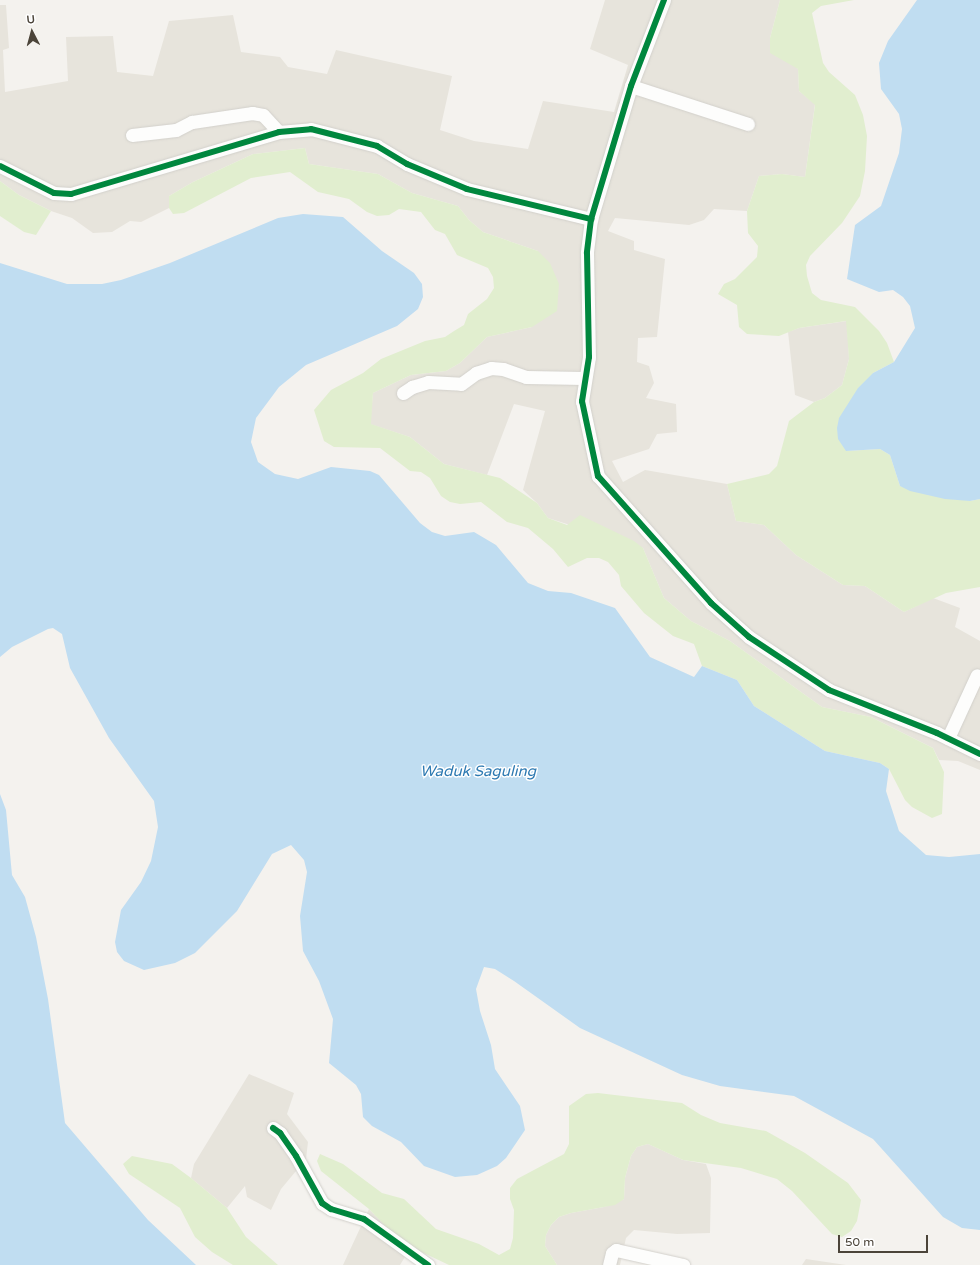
<!DOCTYPE html>
<style>
body{margin:0}
#map{position:relative;width:980px;height:1265px;overflow:hidden;background:#f4f2ee;font-family:"Varela Round",sans-serif}
div>[style]{position:absolute}
[style*='--x']{left:calc(var(--x)*1px);top:calc(var(--y)*1px);width:calc(var(--w)*1px);rotate:calc(var(--a)*1deg)}
.residential>*{inset:0;background:#e7e4dc}
.green>*{inset:0;background:#e1eecf}
.water>*{inset:0;background:#c0ddf1}
.roads{filter:drop-shadow(0 0 1px #d2d0cb) drop-shadow(0 0 1px #d2d0cb)}
.street>*{height:13px;margin:-6.5px;padding:0 6.5px;transform-origin:6.5px;border-radius:6.5px;background:#fdfdfc}
.cycleway>*{height:6px;margin:-3px;padding:0 3px;transform-origin:3px;border-radius:3px;background:#00873e}
span{translate:-50% -50%;white-space:nowrap;text-align:center;line-height:1.15;-webkit-text-stroke:3px #fff;paint-order:stroke}
.water-label{font-size:15px;color:#2e7ab2;font-style:italic}
.north{position:absolute;left:12px;top:12px;width:40px;height:40px;-webkit-text-stroke:3px #fff;paint-order:stroke;rotate:354deg;font-size:11px;font-weight:700;line-height:16px;text-align:center;color:#4b4439}
.north::after{content:'';display:block;margin:auto;width:14px;height:18px;background:#4b4439;clip-path:polygon(50% 0,100% 100%,50% 72%,0 100%)}
.scale{position:absolute;left:838px;top:1235px;width:90px;height:18px;box-sizing:border-box;border:2px solid #4b4439;border-top:0;padding-left:5px;font-size:12px;line-height:14px;white-space:nowrap;color:#4b4439;-webkit-text-stroke:3px #fff;paint-order:stroke}
</style>
<div id="map">
<div class="residential">
<div style="clip-path:polygon(605px 0,780px 0,770px 38px,798px 69px,799px 91px,815px 104px,805px 177px,782px 174px,759px 176px,747px 211px,714px 209px,704px 220px,689px 225px,615px 218px,608px 231px,634px 241px,634px 250px,665px 259px,657px 337px,638px 338px,637px 362px,649px 366px,654px 383px,646px 398px,676px 404px,677px 432px,657px 434px,649px 449px,612px 461px,623px 482px,645px 470px,727px 484px,736px 521px,764px 525px,796px 555px,843px 585px,865px 586px,904px 612px,933px 598px,960px 608px,955px 627px,980px 641px,980px 770px,958px 761px,939px 760px,933px 748px,871px 717px,822px 707px,730px 641px,691px 621px,664px 598px,643px 548px,548px 518px,537px 503px,523px 490px,545px 411px,514px 404px,487px 475px,444px 464px,410px 437px,370px 424px,373px 393px,411px 375px,446px 371px,460px 363px,487px 337px,532px 327px,538px 251px,483px 232px,469px 220px,458px 206px,412px 193px,378px 174px,309px 164px,305px 148px,253px 154px,193px 182px,169px 196px,169px 208px,141px 222px,130px 221px,112px 232px,93px 233px,72px 218px,51px 211px,19px 195px,0 181px,0 5px,6px 5px,9px 48px,3px 50px,5px 92px,68px 81px,66px 37px,113px 36px,117px 72px,153px 76px,169px 21px,233px 15px,241px 52px,280px 57px,288px 67px,327px 74px,336px 50px,452px 76px,440px 130px,474px 141px,528px 149px,543px 101px,614px 112px,628px 65px,590px 49px)"></div>
<div style="clip-path:polygon(847px 321px,849px 359px,842px 385px,825px 398px,814px 402px,795px 395px,788px 332px,799px 328px)"></div>
<div style="clip-path:polygon(249px 1074px,294px 1093px,287px 1114px,308px 1142px,306px 1159px,281px 1189px,271px 1210px,247px 1197px,245px 1186px,227px 1208px,191px 1178px,194px 1164px)"></div>
<div style="clip-path:polygon(648px 1144px,683px 1160px,706px 1164px,711px 1178px,710px 1233px,677px 1234px,634px 1230px,626px 1238px,620px 1265px,557px 1265px,545px 1246px,546px 1235px,551px 1225px,559px 1217px,571px 1213px,604px 1207px,624px 1199px,625px 1178px,631px 1156px,637px 1147px)"></div>
<div style="clip-path:polygon(369px 1209px,389px 1230px,411px 1247px,400px 1265px,343px 1265px)"></div>
<div style="clip-path:polygon(806px 1259px,846px 1265px,802px 1265px)"></div>
</div>
<div class="green">
<div style="clip-path:polygon(780px 0,854px 0,821px 6px,812px 13px,823px 63px,829px 72px,855px 95px,863px 115px,867px 136px,865px 171px,860px 196px,842px 223px,810px 256px,806px 265px,807px 276px,812px 293px,821px 300px,855px 307px,879px 331px,887px 343px,894px 362px,873px 373px,846px 451px,880px 449px,890px 455px,900px 486px,970px 501px,980px 499px,980px 587px,946px 593px,904px 612px,865px 586px,843px 585px,796px 555px,764px 525px,736px 521px,727px 484px,769px 474px,777px 466px,789px 421px,814px 402px,825px 398px,842px 385px,849px 359px,846px 321px,799px 328px,779px 336px,747px 334px,739px 327px,737px 305px,718px 294px,724px 284px,735px 279px,757px 257px,758px 246px,748px 233px,747px 211px,759px 176px,782px 174px,805px 177px,815px 105px,799px 91px,798px 69px,770px 53px,770px 38px)"></div>
<div style="clip-path:polygon(305px 148px,309px 164px,378px 174px,412px 193px,458px 206px,469px 220px,483px 232px,538px 251px,550px 263px,559px 284px,557px 311px,532px 327px,487px 337px,460px 363px,446px 371px,411px 375px,373px 393px,371px 424px,410px 437px,444px 464px,500px 478px,537px 503px,548px 518px,567px 525px,580px 515px,634px 541px,643px 548px,664px 598px,691px 621px,730px 641px,822px 707px,871px 717px,933px 748px,944px 772px,942px 814px,932px 818px,912px 807px,905px 800px,889px 769px,880px 763px,825px 751px,754px 706px,737px 680px,702px 666px,694px 644px,673px 636px,644px 613px,621px 586px,619px 575px,608px 562px,599px 558px,587px 558px,568px 567px,553px 549px,528px 528px,507px 522px,481px 502px,460px 504px,450px 502px,441px 496px,430px 478px,421px 472px,410px 471px,380px 448px,334px 447px,324px 441px,314px 410px,331px 390px,363px 373px,381px 359px,425px 341px,445px 337px,454px 331px,464px 325px,468px 314px,487px 299px,494px 288px,493px 277px,488px 268px,457px 255px,445px 234px,435px 230px,421px 212px,399px 209px,389px 215px,377px 216px,367px 212px,349px 199px,318px 192px,290px 172px,251px 178px,184px 213px,173px 214px,169px 208px,169px 196px,193px 182px,253px 154px)"></div>
<div style="clip-path:polygon(0 181px,19px 195px,51px 211px,36px 235px,24px 232px,0 216px)"></div>
<div style="clip-path:polygon(598px 1093px,682px 1103px,701px 1115px,720px 1123px,766px 1131px,805px 1153px,848px 1183px,861px 1200px,857px 1221px,851px 1231px,842px 1237px,832px 1234px,792px 1191px,777px 1179px,741px 1168px,683px 1160px,648px 1144px,637px 1147px,631px 1156px,625px 1178px,624px 1199px,615px 1205px,571px 1213px,559px 1217px,551px 1225px,546px 1235px,545px 1246px,557px 1265px,449px 1265px,411px 1247px,389px 1230px,369px 1209px,321px 1171px,317px 1161px,320px 1154px,343px 1164px,382px 1193px,404px 1199px,436px 1229px,479px 1244px,499px 1255px,510px 1249px,513px 1238px,514px 1210px,510px 1199px,510px 1188px,517px 1179px,564px 1154px,569px 1144px,569px 1106px,586px 1094px)"></div>
<div style="clip-path:polygon(132px 1156px,172px 1164px,191px 1178px,227px 1208px,246px 1237px,278px 1265px,233px 1265px,212px 1252px,195px 1237px,180px 1208px,129px 1174px,123px 1164px)"></div>
</div>
<div class="water">
<div style="clip-path:polygon(917px 0,980px 0,980px 499px,970px 501px,945px 499px,910px 491px,900px 486px,890px 455px,880px 449px,846px 451px,838px 439px,837px 428px,839px 418px,858px 388px,873px 373px,894px 362px,915px 328px,910px 306px,903px 297px,893px 290px,879px 292px,847px 279px,855px 225px,881px 206px,899px 153px,902px 129px,899px 114px,881px 89px,879px 63px,888px 41px)"></div>
<div style="clip-path:polygon(303px 214px,343px 217px,382px 251px,414px 273px,422px 284px,423px 297px,418px 309px,397px 326px,306px 365px,279px 387px,256px 418px,251px 442px,258px 462px,275px 474px,298px 479px,331px 467px,370px 471px,379px 475px,420px 523px,432px 532px,445px 536px,474px 532px,496px 545px,528px 583px,548px 591px,571px 593px,615px 608px,650px 657px,694px 677px,702px 666px,737px 680px,754px 706px,825px 751px,880px 763px,889px 769px,886px 791px,899px 831px,926px 855px,949px 857px,980px 854px,980px 1230px,962px 1228px,943px 1217px,873px 1139px,794px 1096px,720px 1086px,682px 1075px,580px 1028px,514px 981px,495px 969px,484px 967px,476px 989px,480px 1011px,491px 1045px,495px 1069px,520px 1106px,525px 1130px,506px 1158px,497px 1166px,477px 1175px,455px 1177px,424px 1166px,401px 1142px,372px 1126px,363px 1117px,361px 1094px,356px 1085px,329px 1063px,333px 1019px,319px 981px,303px 951px,300px 916px,307px 872px,304px 860px,291px 845px,272px 854px,237px 911px,195px 953px,175px 963px,144px 970px,124px 961px,117px 952px,115px 942px,121px 910px,141px 882px,151px 861px,158px 827px,154px 801px,109px 738px,70px 668px,62px 634px,53px 628px,48px 629px,12px 647px,0 657px,0 263px,67px 284px,102px 284px,121px 280px,170px 263px,278px 218px)"></div>
<div style="clip-path:polygon(0 794px,6px 810px,12px 875px,25px 897px,36px 937px,48px 999px,65px 1123px,148px 1220px,196px 1265px,0 1265px)"></div>
</div>
<div class="roads">
<div class="street">
<div style="--x:664;--y:0;--w:92;--a:111"></div>
<div style="--x:631;--y:86;--w:139;--a:106.7"></div>
<div style="--x:591;--y:219;--w:34;--a:97"></div>
<div style="--x:587;--y:253;--w:104;--a:88.9"></div>
<div style="--x:589;--y:357;--w:45;--a:99"></div>
<div style="--x:582;--y:401;--w:77;--a:78"></div>
<div style="--x:598;--y:476;--w:170;--a:48.3"></div>
<div style="--x:711;--y:603;--w:51;--a:41.8"></div>
<div style="--x:749;--y:637;--w:96;--a:33.5"></div>
<div style="--x:829;--y:690;--w:116;--a:21.7"></div>
<div style="--x:937;--y:733;--w:48;--a:26"></div>
<div style="--x:631;--y:86;--w:123;--a:18"></div>
<div style="--x:132;--y:135;--w:44;--a:-6.5"></div>
<div style="--x:176;--y:130;--w:18;--a:-27"></div>
<div style="--x:192;--y:122;--w:61;--a:-8.5"></div>
<div style="--x:252;--y:113;--w:11;--a:10"></div>
<div style="--x:263;--y:115;--w:23;--a:47"></div>
<div style="--x:0;--y:166;--w:60;--a:26.6"></div>
<div style="--x:54;--y:193;--w:17;--a:3"></div>
<div style="--x:71;--y:194;--w:217;--a:-16.6"></div>
<div style="--x:279;--y:132;--w:32;--a:-5"></div>
<div style="--x:311;--y:129;--w:68;--a:14.4"></div>
<div style="--x:377;--y:146;--w:35;--a:31"></div>
<div style="--x:407;--y:164;--w:65;--a:22.6"></div>
<div style="--x:467;--y:189;--w:128;--a:13.6"></div>
<div style="--x:403;--y:393;--w:11;--a:-34"></div>
<div style="--x:412;--y:387;--w:17;--a:-17"></div>
<div style="--x:428;--y:382;--w:33;--a:3"></div>
<div style="--x:461;--y:384;--w:19;--a:-36"></div>
<div style="--x:476;--y:373;--w:16;--a:-18"></div>
<div style="--x:491;--y:368;--w:12;--a:5"></div>
<div style="--x:503;--y:369;--w:24;--a:19"></div>
<div style="--x:526;--y:377;--w:58;--a:1"></div>
<div style="--x:948;--y:738;--w:69;--a:-65.3"></div>
<div style="--x:273;--y:1128;--w:9;--a:36"></div>
<div style="--x:280;--y:1133;--w:28;--a:55"></div>
<div style="--x:296;--y:1156;--w:54;--a:61"></div>
<div style="--x:322;--y:1203;--w:11;--a:34"></div>
<div style="--x:331;--y:1209;--w:34;--a:17"></div>
<div style="--x:364;--y:1219;--w:79;--a:35.7"></div>
<div style="--x:609;--y:1265;--w:12;--a:-76"></div>
<div style="--x:612;--y:1253;--w:5;--a:-37"></div>
<div style="--x:616;--y:1250;--w:69;--a:12.6"></div>
</div>
</div>
<div class="cycleway">
<div style="--x:664;--y:0;--w:92;--a:111"></div>
<div style="--x:631;--y:86;--w:139;--a:106.7"></div>
<div style="--x:591;--y:219;--w:34;--a:97"></div>
<div style="--x:587;--y:253;--w:104;--a:88.9"></div>
<div style="--x:589;--y:357;--w:45;--a:99"></div>
<div style="--x:582;--y:401;--w:77;--a:78"></div>
<div style="--x:598;--y:476;--w:170;--a:48.3"></div>
<div style="--x:711;--y:603;--w:51;--a:41.8"></div>
<div style="--x:749;--y:637;--w:96;--a:33.5"></div>
<div style="--x:829;--y:690;--w:116;--a:21.7"></div>
<div style="--x:937;--y:733;--w:48;--a:26"></div>
<div style="--x:0;--y:166;--w:60;--a:26.6"></div>
<div style="--x:54;--y:193;--w:17;--a:3"></div>
<div style="--x:71;--y:194;--w:217;--a:-16.6"></div>
<div style="--x:279;--y:132;--w:32;--a:-5"></div>
<div style="--x:311;--y:129;--w:68;--a:14.4"></div>
<div style="--x:377;--y:146;--w:35;--a:31"></div>
<div style="--x:407;--y:164;--w:65;--a:22.6"></div>
<div style="--x:467;--y:189;--w:128;--a:13.6"></div>
<div style="--x:273;--y:1128;--w:9;--a:36"></div>
<div style="--x:280;--y:1133;--w:28;--a:55"></div>
<div style="--x:296;--y:1156;--w:54;--a:61"></div>
<div style="--x:322;--y:1203;--w:11;--a:34"></div>
<div style="--x:331;--y:1209;--w:34;--a:17"></div>
<div style="--x:364;--y:1219;--w:79;--a:35.7"></div>
</div>
<div class="water-label">
<span style="left:478px;top:772px">Waduk Saguling</span>
</div>
<div class="north">U</div>
<div class="scale">50 m</div>
</div>
